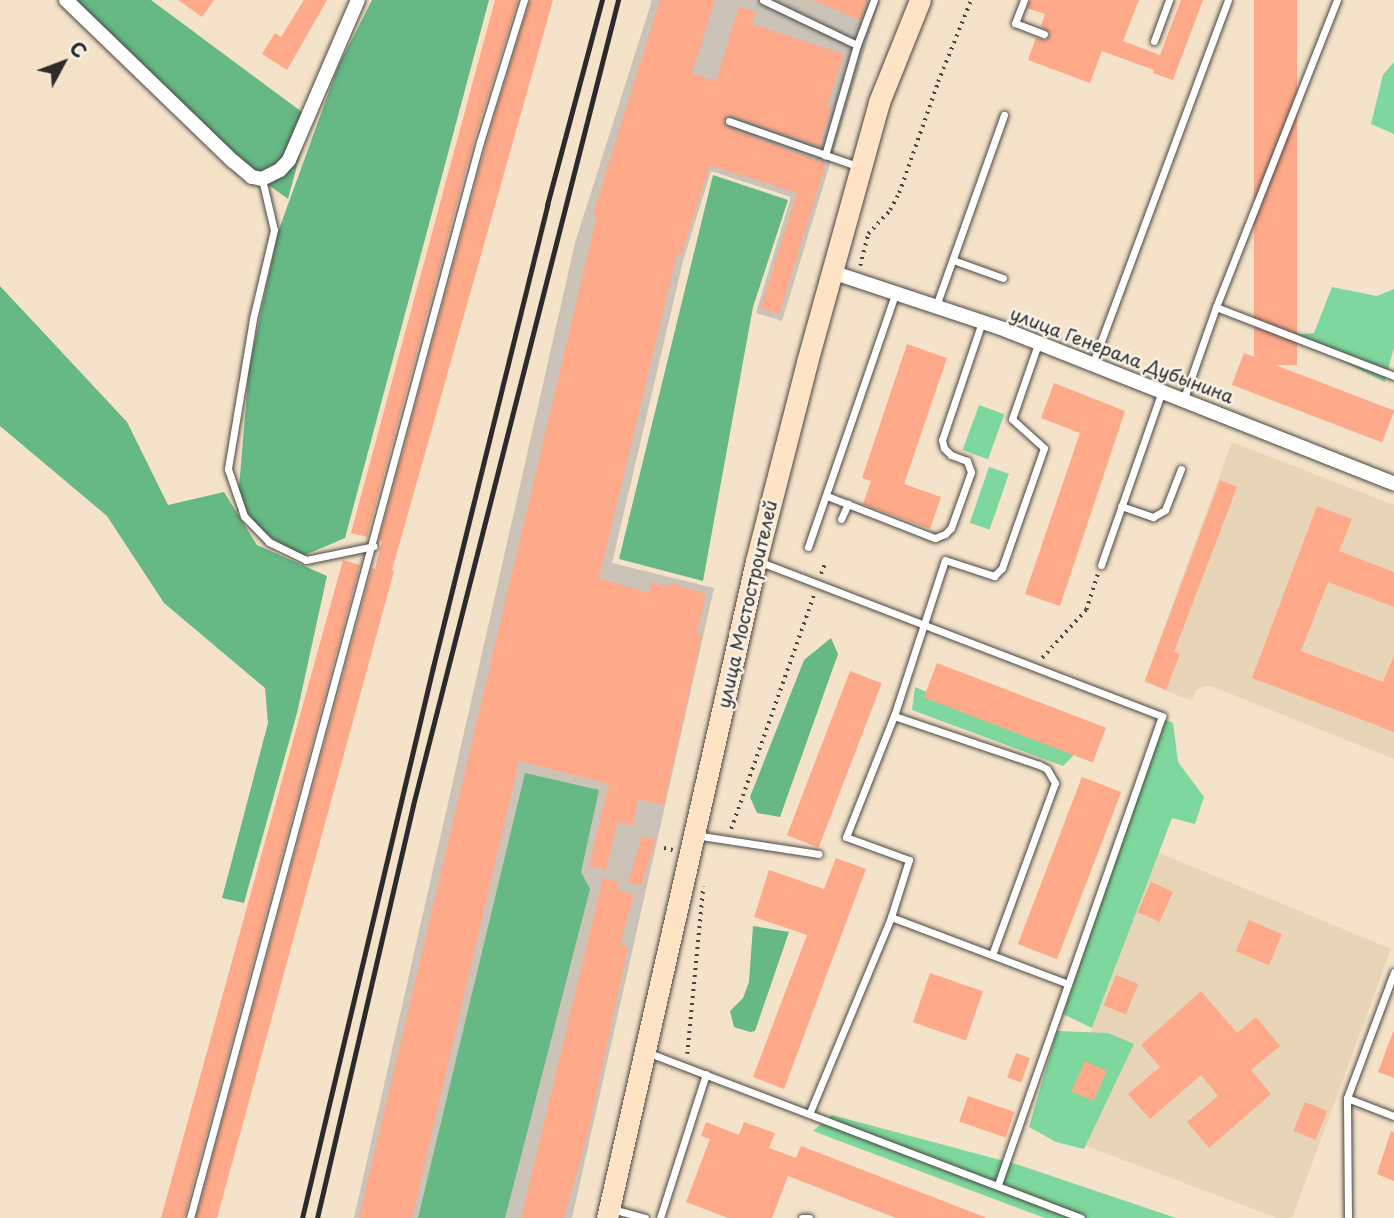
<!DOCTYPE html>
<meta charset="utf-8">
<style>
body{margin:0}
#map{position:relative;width:1394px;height:1218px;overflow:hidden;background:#f4e2c9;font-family:"Playpen Sans",sans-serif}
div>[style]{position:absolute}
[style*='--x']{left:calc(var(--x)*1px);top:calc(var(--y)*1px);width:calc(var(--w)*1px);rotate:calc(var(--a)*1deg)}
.built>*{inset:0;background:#e8d5b7}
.industrial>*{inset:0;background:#cbc3b8}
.green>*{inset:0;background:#7ed79c;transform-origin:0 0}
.forest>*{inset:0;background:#66b884}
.building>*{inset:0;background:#fda98a;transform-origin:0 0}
.path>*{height:3.5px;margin-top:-1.75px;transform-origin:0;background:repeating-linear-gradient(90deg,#494643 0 2px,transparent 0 7px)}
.roads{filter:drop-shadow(0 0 2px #494643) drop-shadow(0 0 2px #494643)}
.lane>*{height:7px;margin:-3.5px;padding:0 3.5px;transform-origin:3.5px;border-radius:3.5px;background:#fff}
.street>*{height:14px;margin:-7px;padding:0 7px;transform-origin:7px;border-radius:7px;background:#fff}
.secondary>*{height:21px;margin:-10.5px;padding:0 10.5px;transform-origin:10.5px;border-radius:10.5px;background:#fee4c5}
.rail>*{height:5px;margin:-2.5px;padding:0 2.5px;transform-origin:2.5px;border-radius:2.5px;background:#2b2b2b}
span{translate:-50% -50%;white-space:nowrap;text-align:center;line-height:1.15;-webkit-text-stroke:5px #f7f3e8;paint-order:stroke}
.street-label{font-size:18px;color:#2b2b2b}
.north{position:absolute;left:28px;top:28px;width:70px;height:70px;-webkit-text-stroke:5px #f7f3e8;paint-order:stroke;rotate:49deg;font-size:19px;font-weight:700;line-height:28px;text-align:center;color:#2b2b2b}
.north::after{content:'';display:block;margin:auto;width:24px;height:32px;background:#2b2b2b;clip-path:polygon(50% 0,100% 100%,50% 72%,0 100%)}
</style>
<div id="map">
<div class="built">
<div style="clip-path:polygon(1232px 442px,1394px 505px,1394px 759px,1208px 685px,1196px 690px,1192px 701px,1144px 682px)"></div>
<div style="clip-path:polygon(1157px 852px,1391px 949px,1292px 1218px,1277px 1218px,1054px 1134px)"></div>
</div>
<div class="industrial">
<div style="clip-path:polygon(652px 0,880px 0,782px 321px,756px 313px,791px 197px,711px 171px,683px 261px,612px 563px,714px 588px,572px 1218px,354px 1218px,575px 243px)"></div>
</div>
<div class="green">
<div style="clip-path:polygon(1394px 62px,1394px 134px,1371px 124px,1383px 75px)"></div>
<div style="clip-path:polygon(1332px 287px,1377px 296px,1394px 289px,1394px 347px,1385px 382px,1289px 335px,1314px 333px)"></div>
<div style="left:979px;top:405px;width:27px;height:48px;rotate:20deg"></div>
<div style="left:989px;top:467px;width:21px;height:59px;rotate:19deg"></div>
<div style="clip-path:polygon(915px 687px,1075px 754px,1063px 766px,912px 710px)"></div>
<div style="clip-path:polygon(1163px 719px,1173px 723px,1178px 762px,1204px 797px,1195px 824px,1172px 818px,1092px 1028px,1063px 1014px)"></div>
<div style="clip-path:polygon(1057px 1031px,1108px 1033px,1134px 1044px,1084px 1149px,1056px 1142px,1029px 1127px)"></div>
<div style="clip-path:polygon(832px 1115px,1019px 1165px,1176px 1218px,1045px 1218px,813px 1131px)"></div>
</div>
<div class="forest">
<div style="clip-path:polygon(72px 0,151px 0,310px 118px,288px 199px,252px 173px)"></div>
<div style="clip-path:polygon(372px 0,489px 0,345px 538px,298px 558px,237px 511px,249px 369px,278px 232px,338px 67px)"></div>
<div style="clip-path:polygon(713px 175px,788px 200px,753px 307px,703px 581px,619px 559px)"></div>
<div style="clip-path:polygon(0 286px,127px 422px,168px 505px,224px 492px,257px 545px,327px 576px,297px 713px,244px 903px,222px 898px,268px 723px,265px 688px,164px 603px,107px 516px,0 426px)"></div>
<div style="clip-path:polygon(831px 638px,838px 654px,780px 817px,757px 813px,750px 797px,804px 660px)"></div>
<div style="clip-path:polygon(525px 773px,599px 790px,581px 872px,590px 889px,505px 1218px,418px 1218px)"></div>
<div style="clip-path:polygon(753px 926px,789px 932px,755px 1031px,750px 1032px,734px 1027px,730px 1011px,743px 998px,749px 982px)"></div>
</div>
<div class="building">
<div style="clip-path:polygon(178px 0,214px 0,202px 17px)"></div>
<div style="clip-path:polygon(304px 0,327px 0,287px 70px,262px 54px,275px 33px,281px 37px)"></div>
<div style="clip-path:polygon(495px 0,518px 0,474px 140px,367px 537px,351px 533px)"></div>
<div style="clip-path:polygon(530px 0,553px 0,392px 570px,394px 571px,217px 1218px,196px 1218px,372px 568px,375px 569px,382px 541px,379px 540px,486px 144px)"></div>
<div style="clip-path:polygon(660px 0,715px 0,692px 74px,716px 81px,739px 7px,756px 12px,752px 24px,844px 54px,827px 106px,831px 108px,819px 146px,731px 115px,723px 120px,727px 127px,826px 164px,779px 314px,761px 308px,797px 193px,710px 165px,681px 255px,677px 254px,599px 578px,649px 593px,652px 582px,669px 587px,670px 583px,706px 594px,697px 633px,702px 634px,664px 805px,638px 799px,633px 826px,618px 822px,606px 870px,589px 866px,609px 784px,519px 761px,412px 1218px,359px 1218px,597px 215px,593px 214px)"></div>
<div style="clip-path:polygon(812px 0,867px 0,860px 20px)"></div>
<div style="clip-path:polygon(1030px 0,1139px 0,1123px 41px,1160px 55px,1181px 0,1203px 0,1173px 80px,1153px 73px,1154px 70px,1102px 51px,1090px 83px,1028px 60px,1036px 38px,1046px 40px,1050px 34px,1041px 26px,1045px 14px,1027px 8px)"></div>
<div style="left:1254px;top:0;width:43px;height:365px"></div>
<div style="clip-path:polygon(907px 344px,947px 358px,904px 484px,941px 497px,930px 529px,863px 504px,871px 481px,862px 478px)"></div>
<div style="left:1244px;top:353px;width:161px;height:34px;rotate:21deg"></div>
<div style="clip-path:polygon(1054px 383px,1125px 411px,1060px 606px,1025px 594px,1080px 433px,1041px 418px)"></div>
<div style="clip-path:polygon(1220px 480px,1237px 487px,1174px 652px,1180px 654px,1166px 690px,1145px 681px)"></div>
<div style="clip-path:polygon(1317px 506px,1352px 519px,1339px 551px,1394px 572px,1394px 607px,1328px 582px,1301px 651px,1383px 682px,1394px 655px,1394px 732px,1252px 678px)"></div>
<div style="clip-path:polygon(343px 560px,360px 565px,184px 1218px,161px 1218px)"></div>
<div style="left:937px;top:663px;width:181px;height:37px;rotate:21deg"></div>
<div style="left:850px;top:671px;width:34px;height:176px;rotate:21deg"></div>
<div style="left:1082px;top:777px;width:42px;height:179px;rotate:21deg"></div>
<div style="left:642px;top:836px;width:14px;height:48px;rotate:17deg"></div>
<div style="clip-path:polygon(836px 858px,866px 869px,784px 1089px,753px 1077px,807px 935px,754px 917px,769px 870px,824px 889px)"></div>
<div style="clip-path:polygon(603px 878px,619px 882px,617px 890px,634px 895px,620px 945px,628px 947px,588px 1133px,564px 1218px,521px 1218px)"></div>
<div style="left:1151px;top:882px;width:24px;height:33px;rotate:24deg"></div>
<div style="left:1249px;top:920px;width:36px;height:34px;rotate:23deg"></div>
<div style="left:930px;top:973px;width:56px;height:52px;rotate:19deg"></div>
<div style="left:1116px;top:975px;width:24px;height:33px;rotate:22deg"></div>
<div style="clip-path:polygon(1201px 991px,1237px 1033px,1256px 1017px,1280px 1046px,1251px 1070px,1271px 1094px,1209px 1148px,1187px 1122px,1218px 1096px,1201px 1075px,1150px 1119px,1128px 1094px,1160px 1067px,1141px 1045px)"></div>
<div style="clip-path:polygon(1393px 1032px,1394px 1032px,1394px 1078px,1378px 1072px)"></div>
<div style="left:1016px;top:1053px;width:15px;height:26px;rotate:20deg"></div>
<div style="left:1085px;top:1061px;width:24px;height:33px;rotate:24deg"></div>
<div style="left:968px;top:1096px;width:49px;height:27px;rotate:19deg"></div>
<div style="left:1305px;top:1102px;width:24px;height:31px;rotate:22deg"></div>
<div style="clip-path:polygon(706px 1122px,739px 1135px,744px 1122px,775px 1133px,769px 1148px,796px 1158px,801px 1146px,987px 1218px,896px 1218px,788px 1176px,772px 1218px,728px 1218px,686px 1202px,710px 1139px,701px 1136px)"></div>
<div style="clip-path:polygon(1391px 1131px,1394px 1132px,1394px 1181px,1377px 1174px)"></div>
</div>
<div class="path">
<div style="--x:860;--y:266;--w:33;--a:-76"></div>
<div style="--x:868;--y:234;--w:33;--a:-47"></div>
<div style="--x:890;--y:210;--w:19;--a:-62"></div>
<div style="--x:899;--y:193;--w:118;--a:-70.6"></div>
<div style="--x:938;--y:82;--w:88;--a:-68.1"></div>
<div style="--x:821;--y:574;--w:12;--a:-70"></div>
<div style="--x:1042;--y:658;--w:65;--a:-47.5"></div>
<div style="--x:1086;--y:610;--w:39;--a:-72"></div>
<div style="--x:731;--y:829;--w:248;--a:-70.5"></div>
<div style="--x:664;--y:848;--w:9;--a:13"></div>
<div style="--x:687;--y:1054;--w:168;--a:-84.5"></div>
</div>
<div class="roads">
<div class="lane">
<div style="--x:763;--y:0;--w:104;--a:25.6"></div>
<div style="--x:857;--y:45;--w:115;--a:106.2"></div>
<div style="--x:1024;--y:0;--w:25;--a:111"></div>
<div style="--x:1015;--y:23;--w:31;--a:21"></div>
<div style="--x:1154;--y:41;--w:44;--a:-69.9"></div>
<div style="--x:857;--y:45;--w:48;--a:-69.3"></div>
<div style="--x:729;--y:121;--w:136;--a:19.4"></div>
<div style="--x:262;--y:179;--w:52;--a:76.8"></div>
<div style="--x:274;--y:230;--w:91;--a:103.3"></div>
<div style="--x:253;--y:319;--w:152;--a:99.5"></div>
<div style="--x:228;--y:469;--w:50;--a:71.2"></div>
<div style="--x:244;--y:516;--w:36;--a:46"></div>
<div style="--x:269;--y:542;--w:41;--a:25.9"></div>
<div style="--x:306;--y:560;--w:69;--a:-11.6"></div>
<div style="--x:953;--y:260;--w:53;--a:19.8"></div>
<div style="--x:936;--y:306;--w:203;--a:-70.4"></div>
<div style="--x:1216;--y:307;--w:191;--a:21.2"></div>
<div style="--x:1093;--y:363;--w:387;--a:-69.6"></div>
<div style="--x:1184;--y:398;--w:96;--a:-70.6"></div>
<div style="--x:1216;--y:307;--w:330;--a:-68.5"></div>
<div style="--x:827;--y:496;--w:116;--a:21.3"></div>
<div style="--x:935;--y:538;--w:11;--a:-22"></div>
<div style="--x:945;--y:534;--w:8;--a:-45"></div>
<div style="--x:951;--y:528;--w:59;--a:-70.3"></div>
<div style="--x:971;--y:472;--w:12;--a:-110"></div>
<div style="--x:967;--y:461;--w:17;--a:-159"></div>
<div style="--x:951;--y:455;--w:10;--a:-135"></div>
<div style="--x:944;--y:448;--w:8;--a:-104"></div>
<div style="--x:942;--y:440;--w:125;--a:-71.3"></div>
<div style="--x:1121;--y:506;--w:34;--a:19"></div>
<div style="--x:1153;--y:517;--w:14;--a:-30"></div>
<div style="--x:1165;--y:510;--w:44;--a:-68.7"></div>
<div style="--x:841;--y:519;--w:17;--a:-65"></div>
<div style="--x:808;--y:547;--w:268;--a:-71"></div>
<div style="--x:758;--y:561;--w:433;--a:21"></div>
<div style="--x:1162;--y:716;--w:497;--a:109.3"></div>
<div style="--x:1101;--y:565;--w:184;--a:-70.7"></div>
<div style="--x:695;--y:835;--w:125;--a:8.7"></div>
<div style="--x:891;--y:917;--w:60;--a:-72.5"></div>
<div style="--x:909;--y:860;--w:67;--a:-159.9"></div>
<div style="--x:846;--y:837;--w:130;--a:-68.4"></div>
<div style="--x:992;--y:955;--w:183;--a:-69.9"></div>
<div style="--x:1055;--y:783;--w:16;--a:-120"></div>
<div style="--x:1047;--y:769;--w:9;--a:-153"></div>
<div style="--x:1039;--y:765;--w:153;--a:-161.3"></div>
<div style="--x:894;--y:716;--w:164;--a:-71.9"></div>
<div style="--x:945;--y:560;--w:52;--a:18.1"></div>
<div style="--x:994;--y:576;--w:11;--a:-45"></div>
<div style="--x:1002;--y:568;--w:127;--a:-70.7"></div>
<div style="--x:1044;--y:448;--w:43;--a:-137.8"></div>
<div style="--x:1012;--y:419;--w:79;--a:-70.9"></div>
<div style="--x:649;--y:1053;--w:462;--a:20.9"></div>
<div style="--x:1347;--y:1098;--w:50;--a:21"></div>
<div style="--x:810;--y:1112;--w:211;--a:-67.4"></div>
<div style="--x:891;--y:917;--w:189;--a:20.7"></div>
<div style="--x:612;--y:1209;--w:34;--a:15"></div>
<div style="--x:190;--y:1218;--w:1114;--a:-74.92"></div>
<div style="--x:480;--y:142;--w:149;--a:-72.8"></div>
<div style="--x:660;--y:1218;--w:151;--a:-72.3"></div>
<div style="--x:802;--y:1218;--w:7;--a:0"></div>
<div style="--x:1348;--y:1218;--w:120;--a:-90.5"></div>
<div style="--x:1347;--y:1098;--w:134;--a:-69.5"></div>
</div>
<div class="street">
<div style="--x:66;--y:0;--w:232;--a:44"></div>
<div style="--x:233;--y:161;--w:25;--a:40"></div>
<div style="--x:252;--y:177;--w:10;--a:11"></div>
<div style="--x:262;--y:179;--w:20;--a:-27"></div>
<div style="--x:280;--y:170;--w:13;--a:-48"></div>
<div style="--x:289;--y:160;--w:174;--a:-66.7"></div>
<div style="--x:832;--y:272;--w:183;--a:18.4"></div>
<div style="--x:1006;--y:330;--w:417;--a:21.6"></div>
</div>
<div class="secondary">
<div style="--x:607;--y:1218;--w:674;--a:-77.22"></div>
<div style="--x:756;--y:561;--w:205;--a:-75.6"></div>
<div style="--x:807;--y:362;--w:270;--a:-74.5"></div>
<div style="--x:879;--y:102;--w:110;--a:-68.1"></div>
</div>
</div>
<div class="rail">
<div style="--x:302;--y:1218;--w:566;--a:-76.63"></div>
<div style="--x:433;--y:667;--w:476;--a:-76.1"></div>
<div style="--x:547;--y:205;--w:212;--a:-75"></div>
<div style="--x:317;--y:1218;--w:424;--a:-76.9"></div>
<div style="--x:413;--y:805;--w:831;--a:-75.71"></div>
</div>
<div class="street-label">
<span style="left:1122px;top:355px;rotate:21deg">улица Генерала Дубынина</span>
<span style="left:747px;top:604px;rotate:-77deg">улица Мостостроителей</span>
</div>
<div class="north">С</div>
</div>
